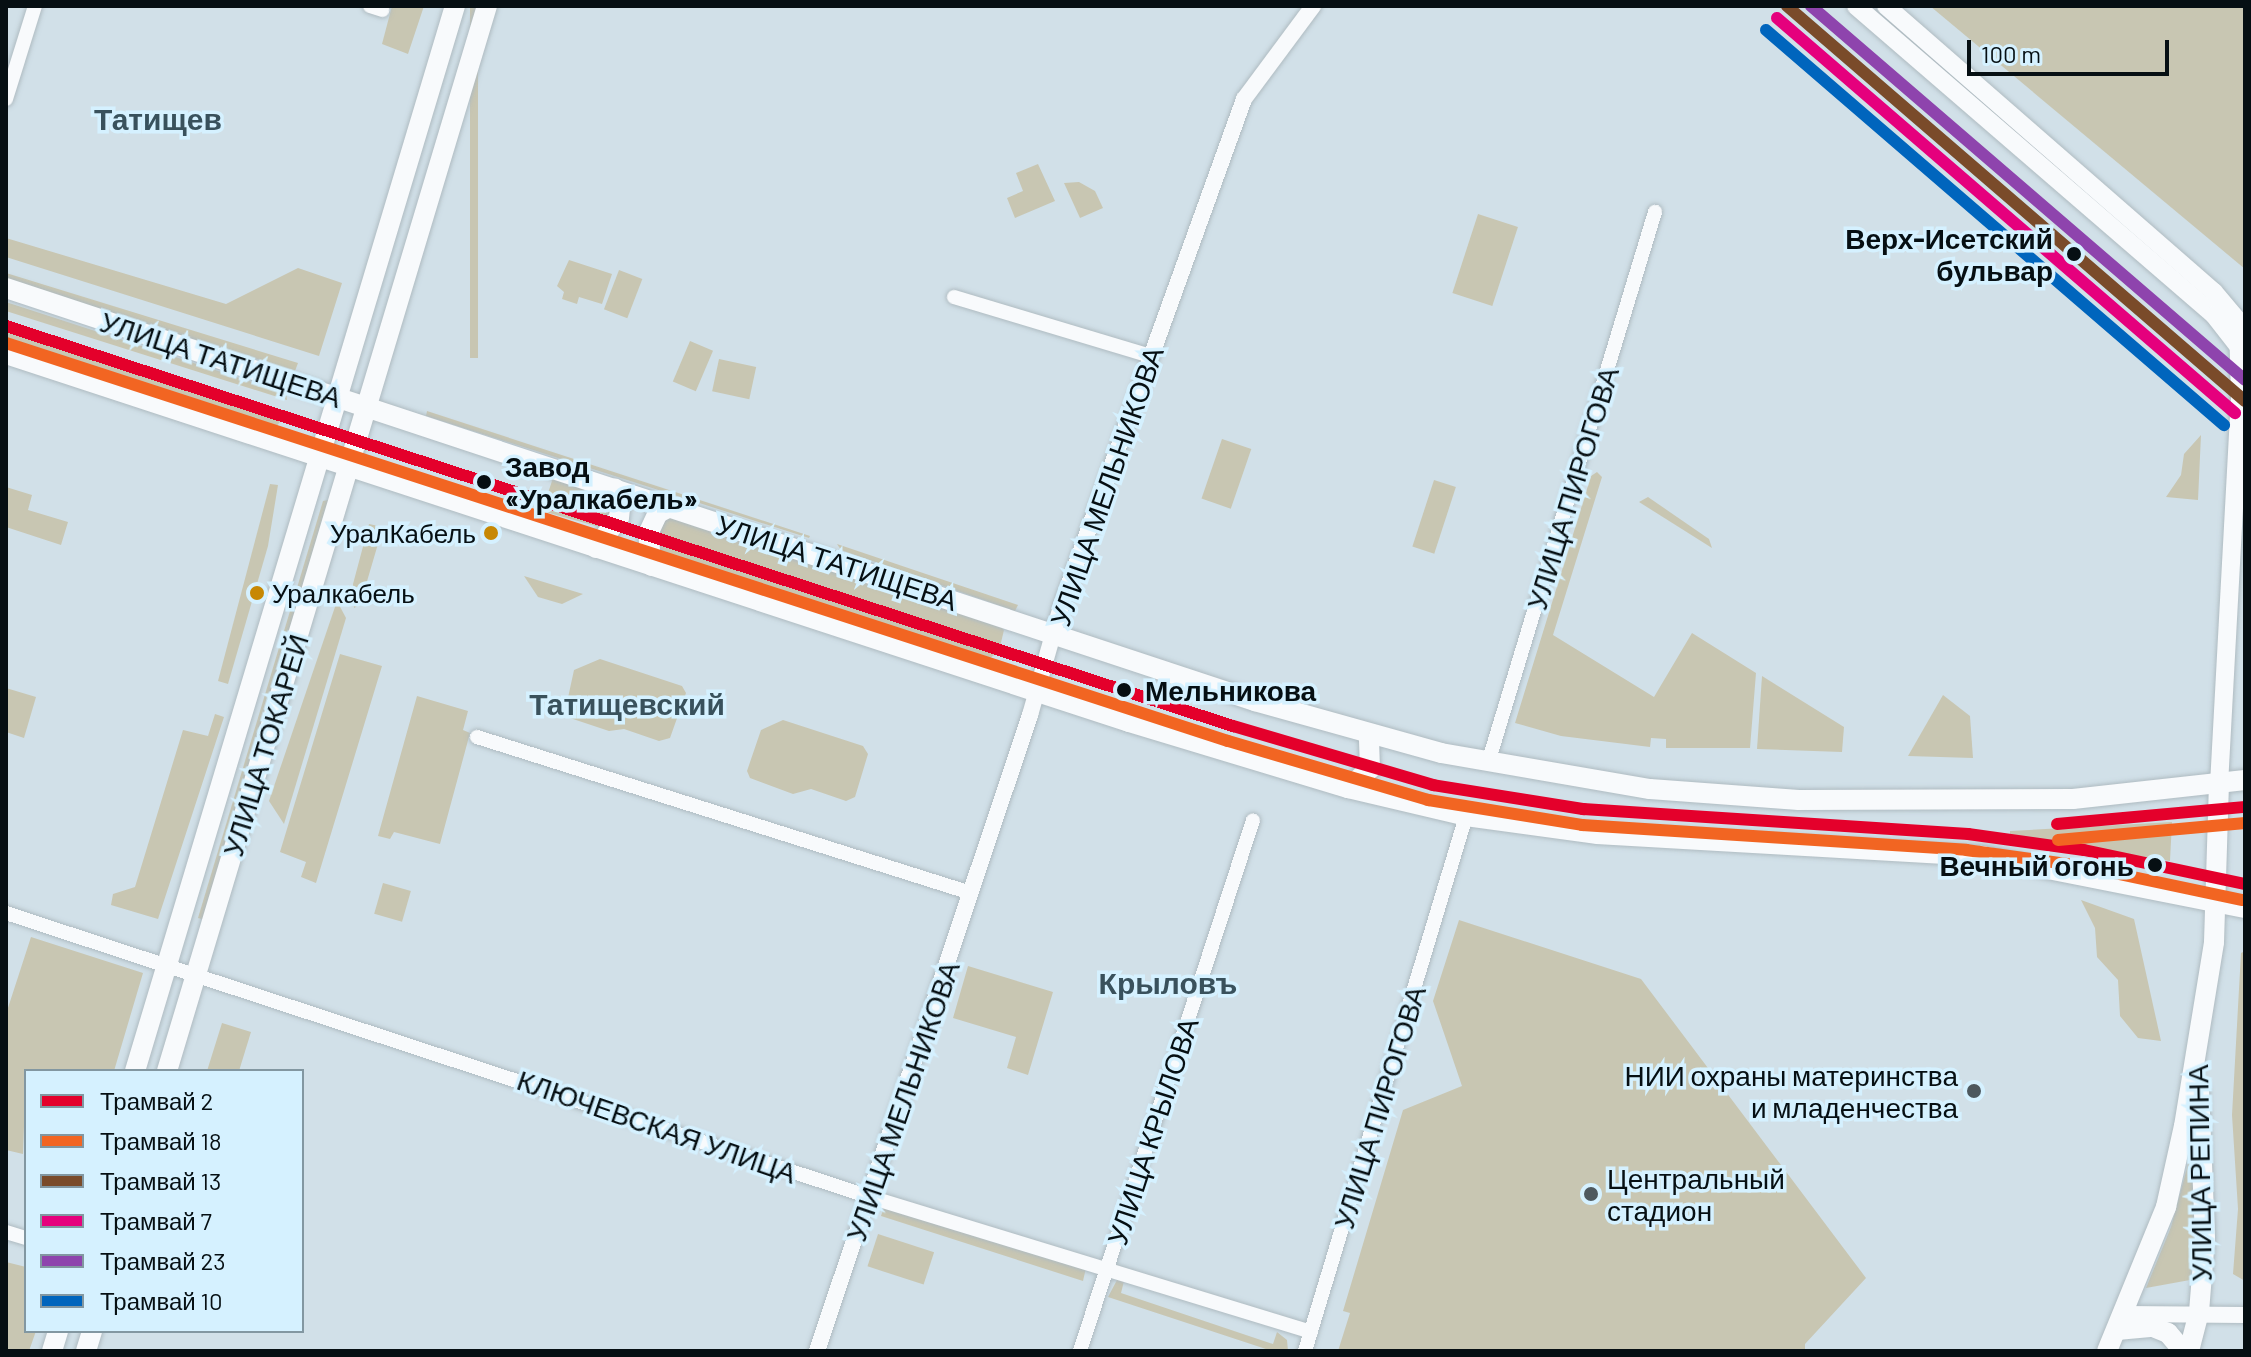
<!DOCTYPE html>
<meta charset="utf-8">
<style>
body{margin:0}
#map{position:relative;width:2251px;height:1357px;overflow:hidden;background:#d1e0e8;font-family:Barlow,sans-serif}
div>[style]{position:absolute}
[style*='--x']{left:calc(var(--x)*1px);top:calc(var(--y)*1px);width:calc(var(--w)*1px);rotate:calc(var(--a)*1deg)}
.green>*{inset:0;background:#c8c6b2;transform-origin:0 0}
.roads{filter:drop-shadow(0 0 2px #afbbc1) drop-shadow(0 0 2px #afbbc1)}
.minor>*{height:14px;margin:-7px;padding:0 7px;transform-origin:7px;border-radius:7px;background:#f8fafc}
.tertiary>*{height:16px;margin:-8px;padding:0 8px;transform-origin:8px;border-radius:8px;background:#f8fafc}
.secondary>*{height:18px;margin:-9px;padding:0 9px;transform-origin:9px;border-radius:9px;background:#f8fafc}
.primary>*{height:20px;margin:-10px;padding:0 10px;transform-origin:10px;border-radius:10px;background:#f8fafc}
.tram-1>*{height:12px;margin:-6px;padding:0 6px;transform-origin:6px;border-radius:6px;background:#e4002b}
.tram-2>*{height:12px;margin:-6px;padding:0 6px;transform-origin:6px;border-radius:6px;background:#f26522}
.tram-3>*{height:12px;margin:-6px;padding:0 6px;transform-origin:6px;border-radius:6px;background:#7a4b2a}
.tram-4>*{height:12px;margin:-6px;padding:0 6px;transform-origin:6px;border-radius:6px;background:#e5007d}
.tram-5>*{height:12px;margin:-6px;padding:0 6px;transform-origin:6px;border-radius:6px;background:#8e44ad}
.tram-6>*{height:12px;margin:-6px;padding:0 6px;transform-origin:6px;border-radius:6px;background:#0065bd}
.dots>*{width:22px;height:22px;translate:-50% -50%;box-sizing:border-box;border:4px solid #d5f1ff;border-radius:50%}
span{translate:-50% -50%;white-space:nowrap;text-align:center;line-height:1.15;-webkit-text-stroke:7px #d5f1ff;paint-order:stroke}
.bus-label{font-size:26px;color:#060f13}
.right{translate:-100% -50%;text-align:right}
.left{translate:0 -50%;text-align:left}
.stop-label{font-size:28px;color:#060f13;font-weight:700}
.street-label{font-size:28px;color:#060f13}
.poi-label{font-size:28px;color:#060f13}
.neighbourhood-label{font-size:30px;color:#39515c;font-weight:700}
.frame{position:absolute;inset:0;border:8px solid #060f13;pointer-events:none}
.legend{position:absolute;left:24px;top:1069px;width:280px;height:264px;box-sizing:border-box;background:#d5f1ff;border:2px solid #8297a1;margin:0;padding:10px 14px;list-style:none;font-size:24px;color:#060f13}
.legend li{display:flex;align-items:center;gap:16px;height:40px}
.legend b{width:40px;border:2px solid #8297a1}
.scale{position:absolute;left:1967px;top:40px;width:202px;height:36px;box-sizing:border-box;border:4px solid #060f13;border-top:0;padding-left:10px;font-size:24px;line-height:28px;white-space:nowrap;color:#060f13;-webkit-text-stroke:6px #d5f1ff;paint-order:stroke}
</style>
<div id="map">
<div class="green">
<div style="clip-path:polygon(392px 6px,424px 6px,408px 54px,382px 44px)"></div>
<div style="left:470px;top:6px;width:8px;height:352px"></div>
<div style="clip-path:polygon(1930px 6px,2245px 6px,2245px 269px)"></div>
<div style="clip-path:polygon(1038px 164px,1055px 201px,1015px 218px,1007px 198px,1023px 191px,1016px 173px)"></div>
<div style="clip-path:polygon(1079px 182px,1095px 191px,1103px 208px,1080px 218px,1064px 183px)"></div>
<div style="left:1478px;top:214px;width:42px;height:83px;rotate:18deg"></div>
<div style="clip-path:polygon(6px 238px,226px 304px,298px 268px,342px 283px,319px 356px,6px 257px)"></div>
<div style="clip-path:polygon(569px 260px,612px 274px,602px 304px,579px 297px,577px 304px,562px 299px,564px 292px,557px 286px)"></div>
<div style="left:619px;top:270px;width:25px;height:42px;rotate:21deg"></div>
<div style="clip-path:polygon(6px 273px,298px 363px,295px 371px,6px 280px)"></div>
<div style="clip-path:polygon(6px 302px,286px 393px,287px 400px,6px 311px)"></div>
<div style="clip-path:polygon(6px 331px,279px 419px,280px 422px,276px 427px,6px 340px)"></div>
<div style="left:690px;top:341px;width:25px;height:44px;rotate:23deg"></div>
<div style="left:719px;top:359px;width:38px;height:33px;rotate:12deg"></div>
<div style="clip-path:polygon(427px 411px,810px 536px,809px 538px,426px 416px)"></div>
<div style="clip-path:polygon(2201px 435px,2198px 500px,2166px 497px,2181px 475px,2184px 454px)"></div>
<div style="left:1222px;top:439px;width:31px;height:63px;rotate:19deg"></div>
<div style="clip-path:polygon(1597px 472px,1602px 477px,1553px 635px,1654px 697px,1692px 633px,1756px 673px,1750px 748px,1666px 748px,1666px 739px,1651px 738px,1650px 747px,1561px 736px,1515px 723px,1591px 476px)"></div>
<div style="clip-path:polygon(553px 478px,609px 496px,614px 508px,603px 528px,542px 511px)"></div>
<div style="left:1434px;top:480px;width:23px;height:70px;rotate:18deg"></div>
<div style="clip-path:polygon(270px 484px,278px 485px,268px 546px,228px 684px,218px 681px)"></div>
<div style="clip-path:polygon(6px 487px,32px 495px,28px 510px,68px 522px,61px 545px,6px 527px)"></div>
<div style="clip-path:polygon(1648px 497px,1709px 539px,1712px 548px,1639px 502px)"></div>
<div style="clip-path:polygon(328px 500px,205px 920px,198px 918px,323px 501px)"></div>
<div style="clip-path:polygon(671px 517px,998px 624px,1004px 630px,999px 651px,989px 659px,661px 552px,655px 546px,658px 523px)"></div>
<div style="clip-path:polygon(369px 524px,383px 527px,360px 605px,354px 608px,353px 584px)"></div>
<div style="clip-path:polygon(837px 544px,1018px 605px,1015px 611px,841px 550px)"></div>
<div style="clip-path:polygon(524px 576px,583px 594px,562px 604px,538px 597px)"></div>
<div style="clip-path:polygon(337px 601px,346px 618px,284px 824px,269px 801px)"></div>
<div style="clip-path:polygon(340px 654px,382px 666px,316px 883px,301px 877px,306px 862px,280px 852px)"></div>
<div style="clip-path:polygon(600px 659px,682px 686px,686px 693px,670px 738px,659px 741px,624px 729px,609px 731px,564px 716px,574px 670px)"></div>
<div style="clip-path:polygon(1762px 676px,1844px 727px,1842px 752px,1757px 749px)"></div>
<div style="clip-path:polygon(6px 688px,36px 697px,24px 738px,6px 732px)"></div>
<div style="clip-path:polygon(1943px 695px,1970px 716px,1973px 758px,1908px 756px)"></div>
<div style="clip-path:polygon(417px 696px,468px 711px,463px 730px,470px 733px,440px 844px,394px 832px,390px 839px,378px 836px)"></div>
<div style="clip-path:polygon(215px 714px,224px 717px,158px 919px,111px 905px,113px 894px,135px 887px,183px 730px,208px 736px)"></div>
<div style="clip-path:polygon(783px 720px,863px 746px,868px 754px,855px 797px,846px 801px,811px 789px,793px 794px,750px 778px,747px 771px,761px 730px)"></div>
<div style="clip-path:polygon(2172px 822px,2170px 861px,2010px 836px,2010px 831px)"></div>
<div style="left:383px;top:883px;width:29px;height:32px;rotate:16deg"></div>
<div style="clip-path:polygon(2081px 900px,2134px 919px,2161px 1041px,2138px 1038px,2120px 1016px,2118px 980px,2097px 957px,2095px 928px)"></div>
<div style="clip-path:polygon(1459px 920px,1641px 979px,1866px 1278px,1805px 1344px,1805px 1351px,1338px 1351px,1350px 1313px,1343px 1311px,1403px 1110px,1462px 1086px,1433px 1001px)"></div>
<div style="clip-path:polygon(31px 937px,143px 973px,114px 1071px,26px 1071px,23px 1154px,6px 1150px,6px 1014px)"></div>
<div style="clip-path:polygon(2245px 951px,2245px 1281px,2233px 1274px,2238px 1209px,2232px 1115px,2241px 953px)"></div>
<div style="clip-path:polygon(968px 966px,1053px 992px,1028px 1075px,1007px 1068px,1016px 1037px,953px 1018px)"></div>
<div style="clip-path:polygon(222px 1023px,251px 1032px,239px 1071px,207px 1071px)"></div>
<div style="clip-path:polygon(2191px 1153px,2196px 1213px,2190px 1280px,2146px 1288px,2171px 1227px)"></div>
<div style="clip-path:polygon(884px 1207px,1086px 1268px,1083px 1281px,881px 1216px)"></div>
<div style="left:878px;top:1234px;width:59px;height:34px;rotate:18deg"></div>
<div style="clip-path:polygon(6px 1262px,26px 1267px,26px 1331px,36px 1331px,29px 1351px,6px 1351px)"></div>
<div style="clip-path:polygon(1117px 1280px,1124px 1281px,1121px 1293px,1273px 1344px,1277px 1332px,1287px 1340px,1288px 1351px,1272px 1351px,1108px 1297px)"></div>
</div>
<div class="roads">
<div class="minor">
<div style="--x:370;--y:6;--w:13;--a:18"></div>
<div style="--x:6;--y:99;--w:97;--a:-72.7"></div>
<div style="--x:954;--y:297;--w:206;--a:16.7"></div>
<div style="--x:477;--y:737;--w:518;--a:17.53"></div>
<div style="--x:1488;--y:763;--w:576;--a:-73.14"></div>
<div style="--x:6;--y:913;--w:909;--a:18.2"></div>
<div style="--x:870;--y:1197;--w:461;--a:17"></div>
<div style="--x:6;--y:1232;--w:21;--a:17"></div>
<div style="--x:1080;--y:1351;--w:558;--a:-71.95"></div>
<div style="--x:1305;--y:1351;--w:559;--a:-73.25"></div>
</div>
<div class="tertiary">
<div style="--x:2125;--y:1314;--w:120;--a:0.5"></div>
<div style="--x:817;--y:1351;--w:671;--a:-71.48"></div>
<div style="--x:1030;--y:715;--w:113;--a:-74.1"></div>
<div style="--x:1061;--y:606;--w:539;--a:-70.15"></div>
<div style="--x:1244;--y:99;--w:116;--a:-53.4"></div>
</div>
<div class="secondary">
<div style="--x:1856;--y:6;--w:473;--a:40.8"></div>
<div style="--x:2214;--y:315;--w:41;--a:52"></div>
<div style="--x:1886;--y:6;--w:435;--a:41.1"></div>
<div style="--x:2214;--y:292;--w:38;--a:50"></div>
<div style="--x:2238;--y:321;--w:76;--a:88.5"></div>
<div style="--x:2240;--y:397;--w:386;--a:93.1"></div>
</div>
<div class="primary">
<div style="--x:6;--y:288;--w:1316;--a:18.3"></div>
<div style="--x:1255;--y:701;--w:193;--a:15.6"></div>
<div style="--x:1441;--y:753;--w:212;--a:9.8"></div>
<div style="--x:1650;--y:789;--w:149;--a:4.2"></div>
<div style="--x:1799;--y:800;--w:274;--a:-0.2"></div>
<div style="--x:2073;--y:799;--w:173;--a:-6.3"></div>
<div style="--x:6;--y:354;--w:1182;--a:18.14"></div>
<div style="--x:1129;--y:722;--w:229;--a:16.8"></div>
<div style="--x:1348;--y:788;--w:121;--a:13.3"></div>
<div style="--x:1466;--y:816;--w:133;--a:7.8"></div>
<div style="--x:1598;--y:834;--w:385;--a:3.3"></div>
<div style="--x:1982;--y:856;--w:268;--a:11.2"></div>
<div style="--x:596;--y:548;--w:38;--a:-53"></div>
<div style="--x:619;--y:518;--w:18;--a:-84"></div>
<div style="--x:621;--y:500;--w:13;--a:-117"></div>
<div style="--x:652;--y:566;--w:32;--a:-97"></div>
<div style="--x:648;--y:534;--w:23;--a:-65"></div>
<div style="--x:658;--y:513;--w:13;--a:-27"></div>
<div style="--x:1348;--y:788;--w:29;--a:-41"></div>
<div style="--x:1370;--y:769;--w:34;--a:-92"></div>
<div style="--x:135;--y:1071;--w:1112;--a:-73.28"></div>
<div style="--x:167;--y:1071;--w:1112;--a:-73.28"></div>
<div style="--x:2117;--y:1330;--w:36;--a:-5"></div>
<div style="--x:2153;--y:1327;--w:16;--a:22"></div>
<div style="--x:2168;--y:1333;--w:23;--a:50"></div>
<div style="--x:52;--y:1351;--w:21;--a:-73"></div>
<div style="--x:86;--y:1351;--w:21;--a:-73"></div>
<div style="--x:2107;--y:1351;--w:156;--a:-67.7"></div>
<div style="--x:2166;--y:1207;--w:83;--a:-77.5"></div>
<div style="--x:2184;--y:1126;--w:186;--a:-80.7"></div>
<div style="--x:2214;--y:942;--w:160;--a:-88.2"></div>
<div style="--x:2189;--y:1351;--w:40;--a:-75.6"></div>
<div style="--x:2199;--y:1312;--w:74;--a:-85.4"></div>
<div style="--x:2205;--y:1238;--w:149;--a:-92.3"></div>
</div>
</div>
<div class="tram-1">
<div style="--x:6;--y:326;--w:1291;--a:18.06"></div>
<div style="--x:1233;--y:726;--w:209;--a:16.4"></div>
<div style="--x:1433;--y:785;--w:152;--a:9.1"></div>
<div style="--x:1583;--y:809;--w:386;--a:3.7"></div>
<div style="--x:1968;--y:834;--w:117;--a:7.9"></div>
<div style="--x:2084;--y:850;--w:165;--a:11.9"></div>
<div style="--x:2057;--y:824;--w:189;--a:-5.2"></div>
</div>
<div class="tram-2">
<div style="--x:6;--y:343;--w:1285;--a:18.04"></div>
<div style="--x:1228;--y:741;--w:209;--a:16.4"></div>
<div style="--x:1428;--y:800;--w:156;--a:9.2"></div>
<div style="--x:1582;--y:825;--w:385;--a:3.7"></div>
<div style="--x:1966;--y:850;--w:116;--a:7.9"></div>
<div style="--x:2081;--y:866;--w:165;--a:11.9"></div>
<div style="--x:2058;--y:840;--w:188;--a:-5.2"></div>
</div>
<div class="tram-3">
<div style="--x:1787;--y:6;--w:605;--a:40.78"></div>
</div>
<div class="tram-4">
<div style="--x:1777;--y:18;--w:605;--a:40.78"></div>
</div>
<div class="tram-5">
<div style="--x:1811;--y:6;--w:573;--a:40.75"></div>
</div>
<div class="tram-6">
<div style="--x:1766;--y:30;--w:605;--a:40.78"></div>
</div>
<div class="dots">
<div style="left:2074px;top:254px;background:#060f13"></div>
<div style="left:484px;top:482px;background:#060f13"></div>
<div style="left:491px;top:533px;background:#c78804"></div>
<div style="left:257px;top:593px;background:#c78804"></div>
<div style="left:1124px;top:690px;background:#060f13"></div>
<div style="left:2155px;top:865px;background:#060f13"></div>
<div style="left:1974px;top:1091px;background:#4d585e"></div>
<div style="left:1591px;top:1194px;background:#4d585e"></div>
</div>
<div class="bus-label">
<span class="right" style="left:476px;top:533px">УралКабель</span>
<span class="left" style="left:272px;top:593px">Уралкабель</span>
</div>
<div class="stop-label">
<span class="right" style="left:2053px;top:254px">Верх-Исетский<br>бульвар</span>
<span class="left" style="left:505px;top:482px">Завод<br>«Уралкабель»</span>
<span class="left" style="left:1145px;top:690px">Мельникова</span>
<span class="right" style="left:2134px;top:865px">Вечный огонь</span>
</div>
<div class="street-label">
<span style="left:221px;top:359px;rotate:18deg">УЛИЦА ТАТИЩЕВА</span>
<span style="left:1106px;top:486px;rotate:-71deg">УЛИЦА МЕЛЬНИКОВА</span>
<span style="left:1572px;top:488px;rotate:-73deg">УЛИЦА ПИРОГОВА</span>
<span style="left:837px;top:562px;rotate:18deg">УЛИЦА ТАТИЩЕВА</span>
<span style="left:265px;top:745px;rotate:-73deg">УЛИЦА ТОКАРЕЙ</span>
<span style="left:902px;top:1101px;rotate:-71deg">УЛИЦА МЕЛЬНИКОВА</span>
<span style="left:1379px;top:1107px;rotate:-73deg">УЛИЦА ПИРОГОВА</span>
<span style="left:657px;top:1126px;rotate:19deg">КЛЮЧЕВСКАЯ УЛИЦА</span>
<span style="left:1152px;top:1131px;rotate:-72deg">УЛИЦА КРЫЛОВА</span>
<span style="left:2199px;top:1173px;rotate:-91deg">УЛИЦА РЕПИНА</span>
</div>
<div class="poi-label">
<span class="right" style="left:1958px;top:1091px">НИИ охраны материнства<br>и младенчества</span>
<span class="left" style="left:1607px;top:1194px">Центральный<br>стадион</span>
</div>
<div class="neighbourhood-label">
<span style="left:158px;top:118px">Татищев</span>
<span style="left:627px;top:703px">Татищевский</span>
<span style="left:1168px;top:982px">Крыловъ</span>
</div>
<div class="frame"></div>
<ul class="legend">
<li><b style="height:10px;background:#e4002b"></b>Трамвай 2</li>
<li><b style="height:10px;background:#f26522"></b>Трамвай 18</li>
<li><b style="height:10px;background:#7a4b2a"></b>Трамвай 13</li>
<li><b style="height:10px;background:#e5007d"></b>Трамвай 7</li>
<li><b style="height:10px;background:#8e44ad"></b>Трамвай 23</li>
<li><b style="height:10px;background:#0065bd"></b>Трамвай 10</li>
</ul>
<div class="scale">100 m</div>
</div>
